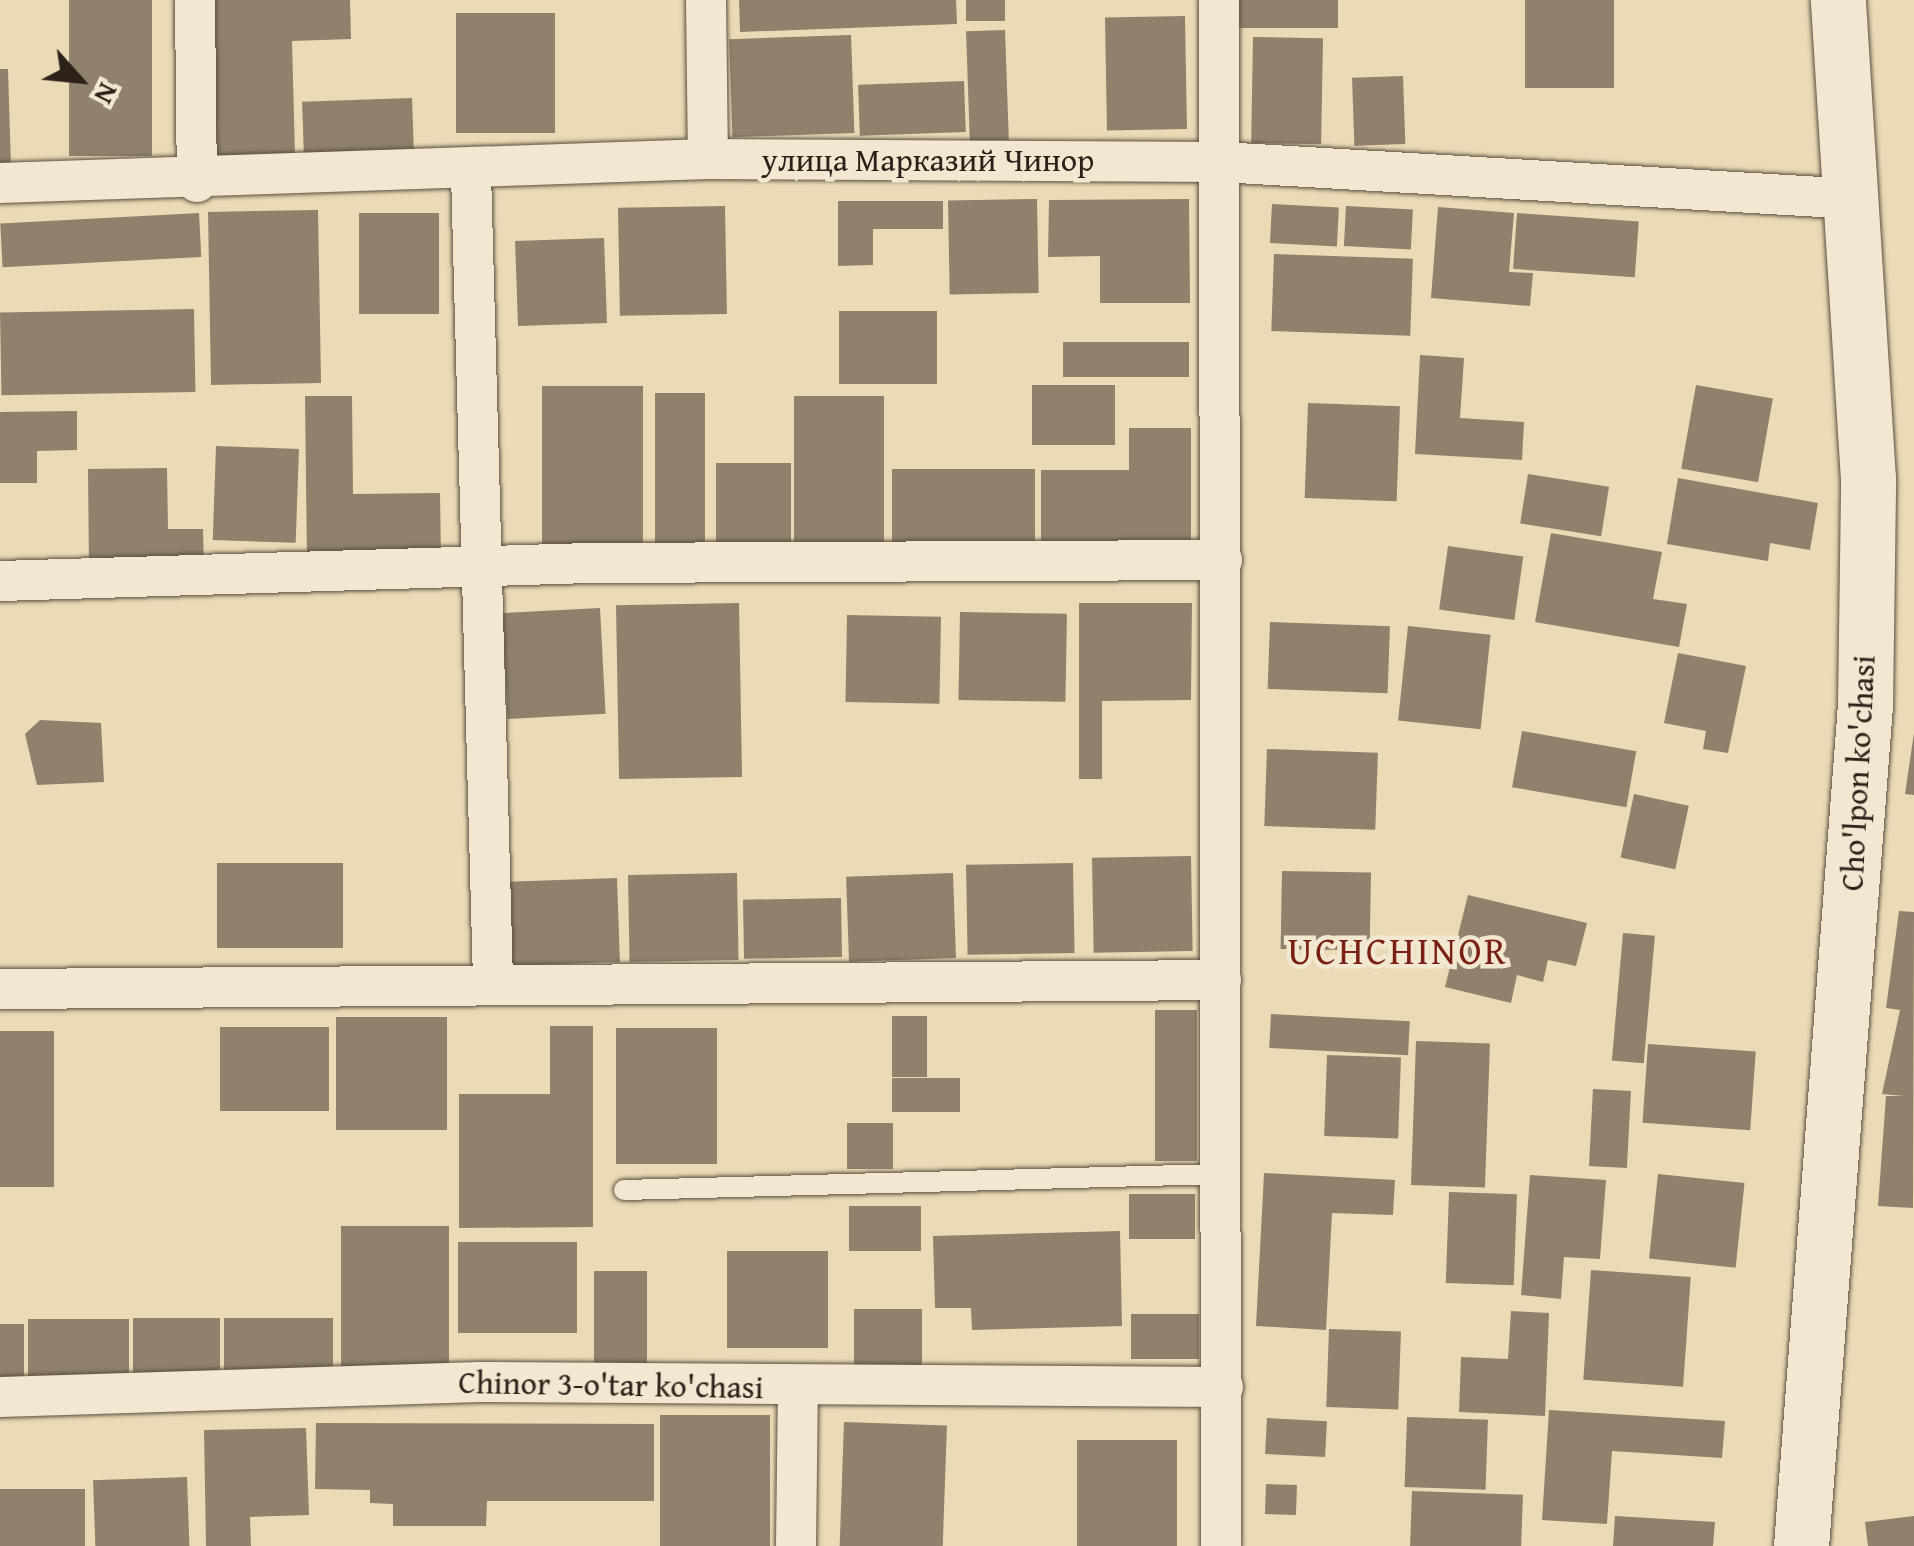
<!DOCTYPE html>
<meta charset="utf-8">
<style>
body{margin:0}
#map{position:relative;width:1914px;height:1546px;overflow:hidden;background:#ebdab6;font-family:"Gentium Book Plus",serif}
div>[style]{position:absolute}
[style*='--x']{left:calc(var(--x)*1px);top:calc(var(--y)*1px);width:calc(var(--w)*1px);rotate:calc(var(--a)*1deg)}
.building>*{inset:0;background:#8f816b;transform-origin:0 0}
.roads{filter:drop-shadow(0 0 2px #5b4f40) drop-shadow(0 0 2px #5b4f40)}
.service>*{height:20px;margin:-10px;padding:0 10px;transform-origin:10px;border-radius:10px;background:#f2e7d0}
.minor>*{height:40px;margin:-20px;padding:0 20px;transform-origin:20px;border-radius:20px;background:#f2e7d0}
.secondary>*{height:55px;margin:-27.5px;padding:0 27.5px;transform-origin:27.5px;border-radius:27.5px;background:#f2e7d0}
span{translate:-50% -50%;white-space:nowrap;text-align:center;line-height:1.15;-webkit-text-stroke:9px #f2e7d0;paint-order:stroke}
.street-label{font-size:32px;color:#2b2119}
.quarter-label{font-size:38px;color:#7a1f14;letter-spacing:2.5px}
.north{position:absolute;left:30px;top:30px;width:100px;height:100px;-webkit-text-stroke:8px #f2e7d0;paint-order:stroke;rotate:117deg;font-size:28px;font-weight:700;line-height:40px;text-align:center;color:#2b2119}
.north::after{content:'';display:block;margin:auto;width:35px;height:45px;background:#2b2119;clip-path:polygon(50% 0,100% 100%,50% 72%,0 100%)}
</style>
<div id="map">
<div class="building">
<div style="left:69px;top:0;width:83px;height:156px"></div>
<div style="clip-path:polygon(213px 0,350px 0,351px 39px,292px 41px,295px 156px,217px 158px)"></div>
<div style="clip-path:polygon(739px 0,956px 0,957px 24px,740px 32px)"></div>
<div style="left:966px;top:0;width:39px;height:21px"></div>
<div style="left:1239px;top:0;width:99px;height:28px"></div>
<div style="left:1525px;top:0;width:89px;height:88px"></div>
<div style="left:555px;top:13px;width:120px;height:99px;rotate:90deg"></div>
<div style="left:1185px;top:16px;width:113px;height:80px;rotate:89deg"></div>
<div style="left:1005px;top:30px;width:110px;height:39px;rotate:88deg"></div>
<div style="left:851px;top:35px;width:98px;height:122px;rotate:88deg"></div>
<div style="left:1253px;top:37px;width:70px;height:106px;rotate:1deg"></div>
<div style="clip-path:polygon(0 69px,8px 69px,11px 167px,0 168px)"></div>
<div style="left:1403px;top:76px;width:68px;height:51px;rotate:88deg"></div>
<div style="left:964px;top:81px;width:51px;height:106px;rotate:88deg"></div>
<div style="left:412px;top:98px;width:55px;height:110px;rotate:88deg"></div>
<div style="left:1037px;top:199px;width:94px;height:89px;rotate:89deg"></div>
<div style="clip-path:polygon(1189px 199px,1190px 303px,1100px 303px,1100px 256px,1048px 257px,1049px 200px)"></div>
<div style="clip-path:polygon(838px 201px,943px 201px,943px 229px,873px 229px,873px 265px,838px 266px)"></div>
<div style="left:1272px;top:204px;width:67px;height:39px;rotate:3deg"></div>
<div style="left:725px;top:206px;width:108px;height:107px;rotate:89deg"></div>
<div style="left:1346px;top:206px;width:67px;height:40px;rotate:3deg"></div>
<div style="clip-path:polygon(1438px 207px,1514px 213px,1509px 272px,1533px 273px,1530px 306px,1431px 298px)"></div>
<div style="left:318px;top:210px;width:173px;height:110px;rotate:89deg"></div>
<div style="left:199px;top:213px;width:44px;height:199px;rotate:87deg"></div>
<div style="left:359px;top:213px;width:80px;height:101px"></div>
<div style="left:1517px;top:213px;width:122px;height:56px;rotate:4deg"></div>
<div style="left:604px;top:238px;width:85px;height:89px;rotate:88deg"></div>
<div style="left:1274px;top:254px;width:139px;height:77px;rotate:2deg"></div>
<div style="left:194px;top:309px;width:83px;height:194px;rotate:89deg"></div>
<div style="left:839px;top:311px;width:98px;height:73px"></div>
<div style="left:1063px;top:342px;width:126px;height:35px"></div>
<div style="clip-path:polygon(1420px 355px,1464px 358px,1460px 418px,1524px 422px,1522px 460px,1415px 454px)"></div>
<div style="left:1032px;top:385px;width:83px;height:60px"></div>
<div style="left:1696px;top:385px;width:78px;height:85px;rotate:10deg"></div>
<div style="left:643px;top:386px;width:166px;height:101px;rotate:90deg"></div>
<div style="left:655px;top:393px;width:50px;height:163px"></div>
<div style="clip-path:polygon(305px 396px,352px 396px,353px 494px,440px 493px,441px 561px,307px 563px)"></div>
<div style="left:794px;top:396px;width:90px;height:150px"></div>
<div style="left:1308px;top:403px;width:92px;height:95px;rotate:2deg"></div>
<div style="clip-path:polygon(77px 411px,77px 450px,37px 451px,37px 483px,0 483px,0 412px)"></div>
<div style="clip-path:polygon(1129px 428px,1191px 428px,1191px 548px,1041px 548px,1041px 470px,1129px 470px)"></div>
<div style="left:216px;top:446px;width:83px;height:94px;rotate:2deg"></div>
<div style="left:716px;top:463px;width:75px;height:95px"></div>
<div style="clip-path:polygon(167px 468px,168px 529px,203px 529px,204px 569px,89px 570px,88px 469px)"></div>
<div style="left:892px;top:469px;width:143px;height:80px"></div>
<div style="left:1528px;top:474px;width:82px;height:50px;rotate:9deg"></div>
<div style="clip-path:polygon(1678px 478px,1818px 503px,1810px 550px,1770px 543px,1768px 561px,1667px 544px)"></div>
<div style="clip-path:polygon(1551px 533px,1662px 552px,1653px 599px,1687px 604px,1679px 647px,1535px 622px)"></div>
<div style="left:1448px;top:546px;width:76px;height:64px;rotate:8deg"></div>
<div style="left:739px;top:603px;width:174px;height:123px;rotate:89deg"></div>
<div style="clip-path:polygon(1079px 603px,1192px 603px,1191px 700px,1102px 701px,1102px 779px,1079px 779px)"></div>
<div style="left:600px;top:608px;width:106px;height:98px;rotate:87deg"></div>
<div style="left:960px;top:612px;width:107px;height:88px;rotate:1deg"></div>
<div style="left:847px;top:615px;width:94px;height:87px;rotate:1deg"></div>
<div style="left:1270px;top:622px;width:120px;height:67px;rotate:2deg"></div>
<div style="left:1408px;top:626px;width:83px;height:95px;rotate:6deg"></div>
<div style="clip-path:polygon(1678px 653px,1746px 666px,1728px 753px,1703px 749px,1706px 731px,1664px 723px)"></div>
<div style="clip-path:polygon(40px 720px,101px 723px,104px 782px,37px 785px,25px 734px)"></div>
<div style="left:1522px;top:731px;width:116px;height:57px;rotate:10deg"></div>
<div style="clip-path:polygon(1914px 733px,1914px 795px,1905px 794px)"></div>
<div style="left:1267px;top:749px;width:111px;height:77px;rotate:2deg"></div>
<div style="left:1634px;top:794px;width:56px;height:65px;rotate:12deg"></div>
<div style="left:1191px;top:856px;width:95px;height:99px;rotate:89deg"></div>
<div style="left:343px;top:863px;width:85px;height:126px;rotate:90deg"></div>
<div style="left:1073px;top:863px;width:90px;height:107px;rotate:89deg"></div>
<div style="left:1282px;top:871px;width:89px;height:78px;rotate:1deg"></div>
<div style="left:737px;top:873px;width:87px;height:109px;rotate:89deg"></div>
<div style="left:953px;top:873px;width:85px;height:107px;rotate:88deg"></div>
<div style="left:617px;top:878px;width:84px;height:112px;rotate:88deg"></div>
<div style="clip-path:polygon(1468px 895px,1587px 923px,1576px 966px,1548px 960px,1543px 982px,1517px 975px,1511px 1003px,1445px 987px)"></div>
<div style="left:841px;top:898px;width:59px;height:98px;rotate:89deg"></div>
<div style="clip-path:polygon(1899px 911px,1914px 912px,1913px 1208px,1878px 1206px,1886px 1096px,1904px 1096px,1882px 1094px,1900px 1010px,1886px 1008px)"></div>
<div style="left:1623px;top:933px;width:32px;height:128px;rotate:5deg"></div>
<div style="left:1155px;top:1010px;width:42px;height:151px"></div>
<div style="left:1271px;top:1014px;width:139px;height:34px;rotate:3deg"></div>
<div style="left:892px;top:1016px;width:35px;height:61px"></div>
<div style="left:336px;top:1017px;width:111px;height:113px"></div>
<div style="clip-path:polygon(550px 1026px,593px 1026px,593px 1227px,459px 1228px,459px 1094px,550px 1094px)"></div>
<div style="left:329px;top:1027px;width:84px;height:109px;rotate:90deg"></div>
<div style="left:717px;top:1028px;width:136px;height:101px;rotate:90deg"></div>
<div style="left:0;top:1031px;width:54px;height:156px"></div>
<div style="left:1416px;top:1041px;width:74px;height:144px;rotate:2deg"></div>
<div style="left:1648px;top:1044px;width:108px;height:79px;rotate:4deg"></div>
<div style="left:1327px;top:1055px;width:74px;height:81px;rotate:2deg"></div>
<div style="left:960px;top:1078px;width:34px;height:68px;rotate:90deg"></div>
<div style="left:1593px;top:1089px;width:38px;height:77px;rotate:3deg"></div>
<div style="left:847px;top:1123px;width:46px;height:46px"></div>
<div style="clip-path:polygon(1264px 1173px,1395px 1180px,1393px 1215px,1332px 1213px,1326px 1330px,1256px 1326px)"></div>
<div style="left:1658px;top:1174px;width:87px;height:85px;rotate:6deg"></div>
<div style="clip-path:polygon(1530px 1175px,1606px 1180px,1600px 1259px,1564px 1257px,1561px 1299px,1521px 1295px)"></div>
<div style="left:1449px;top:1192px;width:68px;height:91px;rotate:2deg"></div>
<div style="left:1195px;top:1194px;width:45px;height:66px;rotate:90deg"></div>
<div style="left:849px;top:1206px;width:72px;height:45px"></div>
<div style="left:449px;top:1226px;width:142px;height:108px;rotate:90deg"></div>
<div style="clip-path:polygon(1120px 1231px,1122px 1326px,972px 1330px,971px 1308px,935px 1308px,933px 1236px)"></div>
<div style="left:577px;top:1242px;width:91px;height:119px;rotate:90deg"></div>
<div style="left:727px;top:1251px;width:101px;height:97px"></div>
<div style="left:1591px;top:1270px;width:100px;height:110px;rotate:4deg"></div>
<div style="left:647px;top:1271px;width:93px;height:53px;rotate:90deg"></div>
<div style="left:854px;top:1309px;width:68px;height:58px"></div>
<div style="clip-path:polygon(1511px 1311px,1549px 1313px,1545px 1416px,1459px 1412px,1461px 1357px,1508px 1359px)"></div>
<div style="left:1131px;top:1314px;width:68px;height:45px"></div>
<div style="left:220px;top:1318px;width:67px;height:87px;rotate:90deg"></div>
<div style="left:333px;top:1318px;width:65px;height:109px;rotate:90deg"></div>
<div style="left:129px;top:1319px;width:68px;height:101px;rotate:90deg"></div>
<div style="left:0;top:1324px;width:24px;height:66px"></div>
<div style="left:1329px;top:1329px;width:72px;height:78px;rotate:2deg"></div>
<div style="clip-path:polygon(1549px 1410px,1725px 1421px,1722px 1458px,1612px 1451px,1607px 1524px,1542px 1520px)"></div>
<div style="left:660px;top:1415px;width:110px;height:131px"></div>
<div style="left:1407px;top:1417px;width:81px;height:70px;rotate:2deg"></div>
<div style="left:1267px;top:1418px;width:60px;height:36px;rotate:3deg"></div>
<div style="left:844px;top:1422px;width:103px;height:124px;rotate:2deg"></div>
<div style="clip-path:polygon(316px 1423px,654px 1424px,654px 1501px,487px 1501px,486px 1526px,393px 1526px,393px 1504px,370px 1503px,370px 1490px,315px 1489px)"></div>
<div style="clip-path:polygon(306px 1428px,309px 1515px,250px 1517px,251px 1546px,206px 1546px,204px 1430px)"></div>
<div style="left:1177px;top:1440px;width:106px;height:100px;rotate:90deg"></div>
<div style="left:187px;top:1477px;width:69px;height:94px;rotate:88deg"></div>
<div style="left:1266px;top:1484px;width:31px;height:30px;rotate:2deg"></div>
<div style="left:85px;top:1489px;width:57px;height:85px;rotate:90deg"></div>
<div style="left:1412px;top:1491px;width:111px;height:55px;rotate:2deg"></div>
<div style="clip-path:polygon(1615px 1516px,1715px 1522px,1713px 1546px,1613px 1546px)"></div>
<div style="clip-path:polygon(1914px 1516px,1914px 1546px,1868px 1546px,1865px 1522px)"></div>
</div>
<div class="roads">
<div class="service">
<div style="--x:624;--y:1190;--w:594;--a:-1.54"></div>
</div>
<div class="minor">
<div style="--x:195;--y:0;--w:182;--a:89.4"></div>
<div style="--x:706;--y:0;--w:159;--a:89.3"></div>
<div style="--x:1219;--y:0;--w:1546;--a:89.93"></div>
<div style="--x:471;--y:173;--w:806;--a:88.44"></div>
<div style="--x:0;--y:183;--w:708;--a:-1.94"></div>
<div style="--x:708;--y:159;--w:513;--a:0.34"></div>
<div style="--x:1221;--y:162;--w:635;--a:3.34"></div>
<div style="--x:0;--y:581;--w:590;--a:-1.75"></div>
<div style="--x:590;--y:563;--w:632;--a:-0.27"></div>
<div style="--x:0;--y:989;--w:1221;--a:-0.42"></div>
<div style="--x:0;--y:1397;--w:480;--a:-1.8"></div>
<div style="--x:480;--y:1382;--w:743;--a:0.39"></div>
<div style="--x:796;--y:1546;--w:158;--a:-89.3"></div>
</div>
<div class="secondary">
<div style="--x:1801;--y:1546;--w:843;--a:-85.65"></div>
<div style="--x:1865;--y:705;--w:226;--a:-89.2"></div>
<div style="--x:1868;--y:479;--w:480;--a:-93.6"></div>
</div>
</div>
<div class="street-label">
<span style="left:928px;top:160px">улица Марказий Чинор</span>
<span style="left:1858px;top:773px;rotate:-87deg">Cho'lpon ko'chasi</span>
<span style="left:611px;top:1385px;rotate:1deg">Chinor 3-o'tar ko'chasi</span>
</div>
<div class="quarter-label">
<span style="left:1398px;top:951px">UCHCHINOR</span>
</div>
<div class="north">N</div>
</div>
